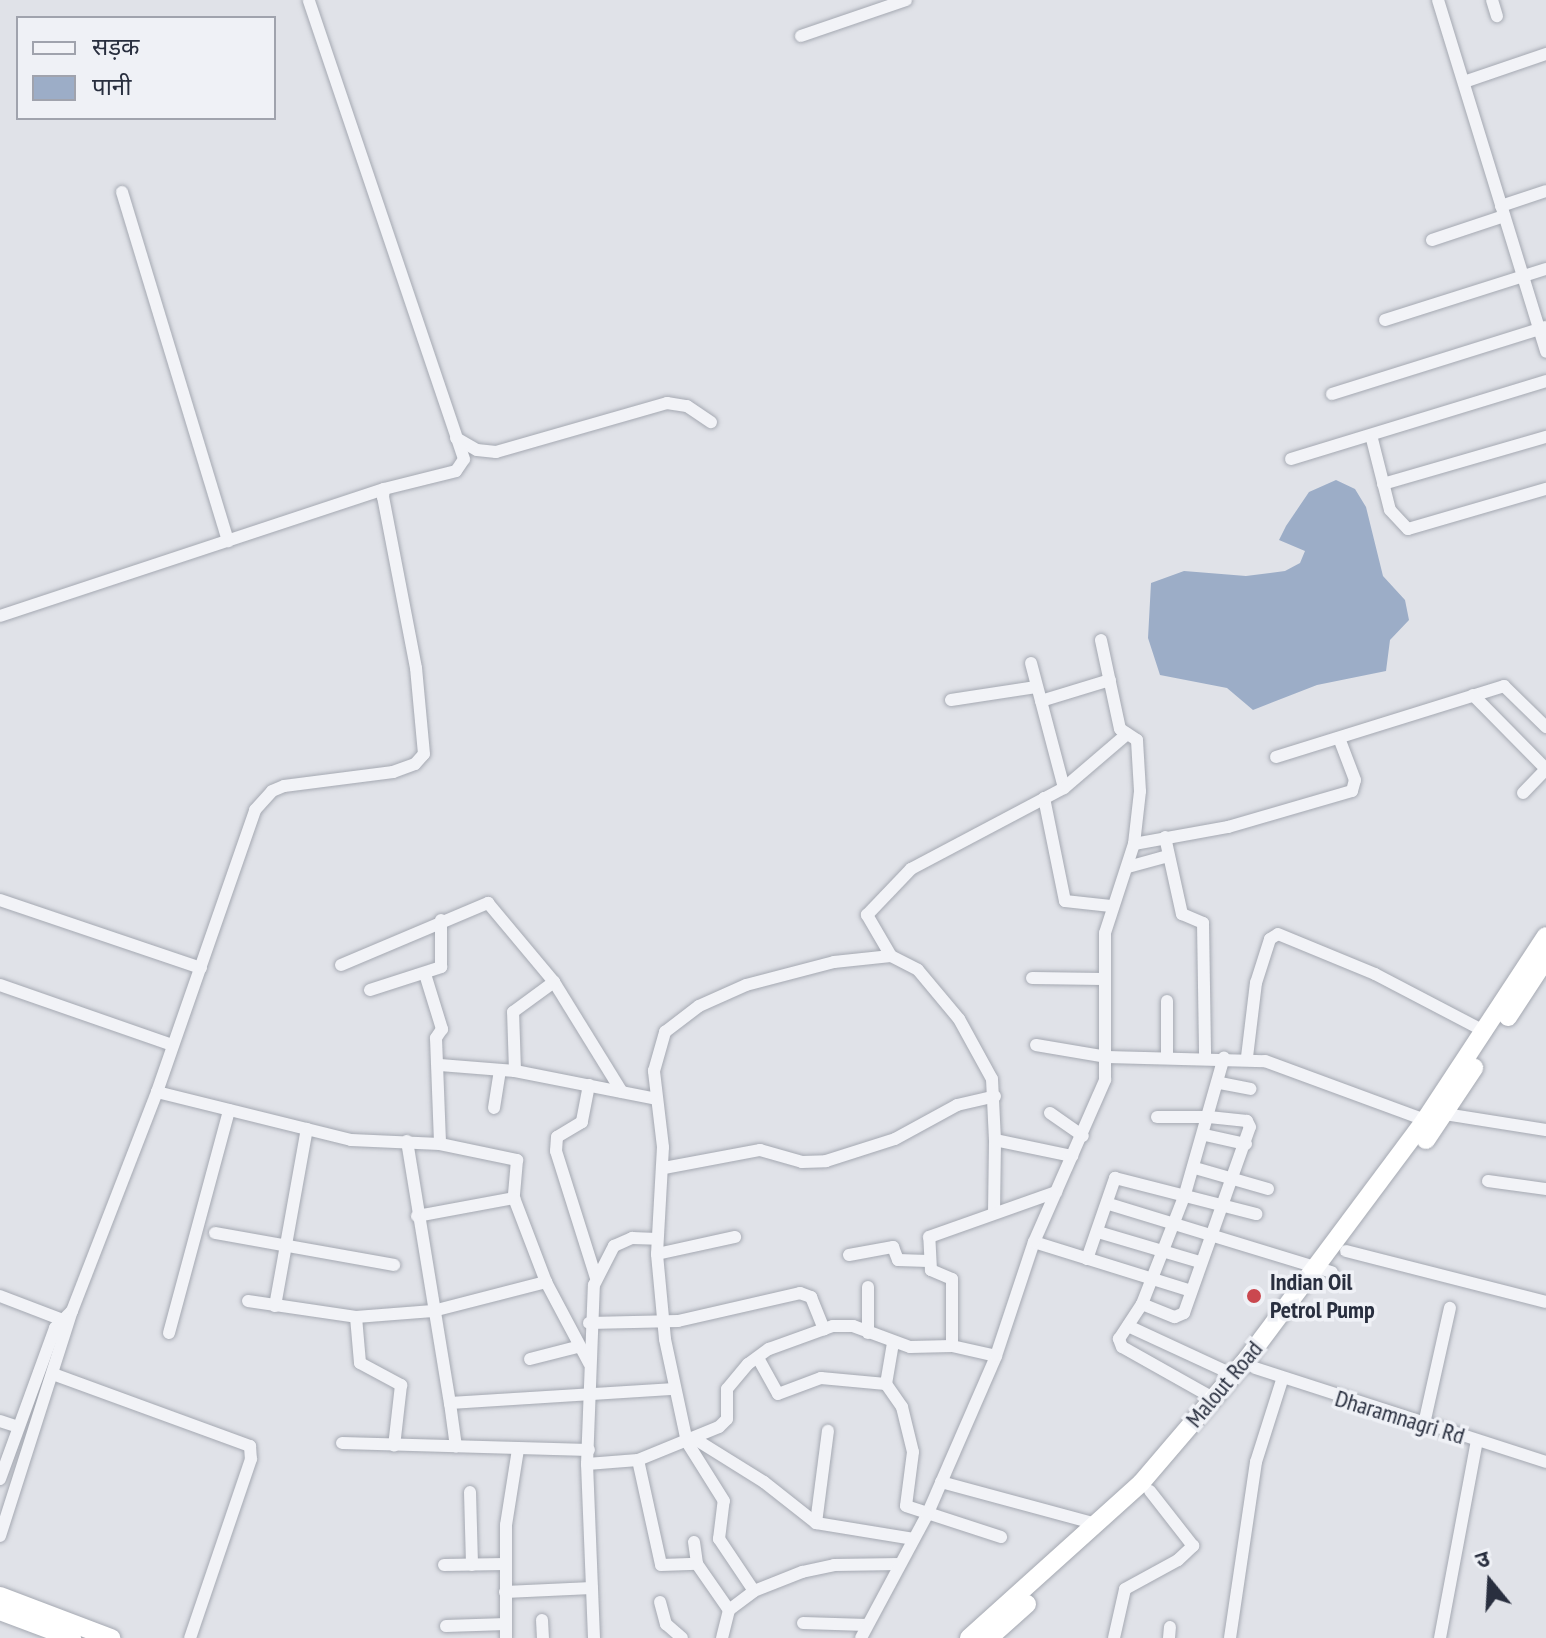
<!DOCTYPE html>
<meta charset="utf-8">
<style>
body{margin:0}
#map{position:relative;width:1546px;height:1638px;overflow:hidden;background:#e0e2e8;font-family:"PT Sans Narrow","Noto Sans Devanagari",sans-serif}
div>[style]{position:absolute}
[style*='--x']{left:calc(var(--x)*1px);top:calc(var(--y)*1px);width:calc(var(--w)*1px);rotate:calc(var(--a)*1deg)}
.water>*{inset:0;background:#9cadc7}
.roads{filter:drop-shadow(0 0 2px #a5a9b2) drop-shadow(0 0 2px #a5a9b2)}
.minor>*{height:12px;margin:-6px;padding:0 6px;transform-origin:6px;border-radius:6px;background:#f2f3f7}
.highway>*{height:18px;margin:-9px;padding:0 9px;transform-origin:9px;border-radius:9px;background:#fff}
.dots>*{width:22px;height:22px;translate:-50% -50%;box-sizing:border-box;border:4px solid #eff1f6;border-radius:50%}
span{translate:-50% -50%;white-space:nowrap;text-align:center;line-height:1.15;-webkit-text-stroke:7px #eff1f6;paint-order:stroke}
.poi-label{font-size:24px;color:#292f3f;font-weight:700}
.left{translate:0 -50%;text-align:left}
.street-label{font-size:24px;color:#292f3f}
.legend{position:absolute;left:16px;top:16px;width:260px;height:104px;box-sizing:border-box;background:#eff1f6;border:2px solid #a0a3ad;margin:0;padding:10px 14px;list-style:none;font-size:24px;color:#292f3f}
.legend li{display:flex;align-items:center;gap:16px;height:40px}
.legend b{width:40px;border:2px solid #a0a3ad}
.north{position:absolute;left:1450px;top:1542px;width:80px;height:80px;-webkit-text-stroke:6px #eff1f6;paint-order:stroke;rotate:342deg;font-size:22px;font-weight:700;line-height:32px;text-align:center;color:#292f3f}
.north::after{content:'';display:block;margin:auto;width:28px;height:36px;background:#292f3f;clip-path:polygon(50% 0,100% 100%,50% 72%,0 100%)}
</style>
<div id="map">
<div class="water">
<div style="clip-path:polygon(1336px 480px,1355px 489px,1366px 507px,1383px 576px,1405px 600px,1409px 620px,1390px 640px,1386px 671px,1317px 685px,1253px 710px,1227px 688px,1160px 675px,1148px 638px,1151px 583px,1184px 571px,1246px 576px,1285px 571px,1300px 563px,1305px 551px,1279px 540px,1286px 526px,1309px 492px)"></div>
</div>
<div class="roads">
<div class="minor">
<div style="--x:1438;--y:0;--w:368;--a:72.9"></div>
<div style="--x:1492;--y:0;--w:17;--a:73"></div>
<div style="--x:801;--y:36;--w:111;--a:-18.9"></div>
<div style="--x:1464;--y:82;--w:87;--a:-18.9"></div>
<div style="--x:122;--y:192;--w:365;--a:73.1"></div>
<div style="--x:1501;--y:206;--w:47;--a:-18.4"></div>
<div style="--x:1432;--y:240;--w:76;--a:-18.4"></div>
<div style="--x:1385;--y:320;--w:169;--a:-17.6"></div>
<div style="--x:1332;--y:394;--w:224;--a:-17.4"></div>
<div style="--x:1371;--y:435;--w:77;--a:75.8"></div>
<div style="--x:1390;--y:510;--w:26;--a:47"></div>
<div style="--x:1408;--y:529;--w:144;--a:-16.2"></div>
<div style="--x:456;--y:438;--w:24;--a:30"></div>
<div style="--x:477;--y:450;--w:19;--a:6"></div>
<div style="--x:496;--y:452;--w:178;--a:-16"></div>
<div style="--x:667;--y:403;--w:20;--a:9"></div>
<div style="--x:687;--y:406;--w:29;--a:34"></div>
<div style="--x:1291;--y:459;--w:267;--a:-17"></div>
<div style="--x:1383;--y:484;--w:170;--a:-16.1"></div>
<div style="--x:0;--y:616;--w:404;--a:-18.3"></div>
<div style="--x:1031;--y:663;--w:129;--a:75.2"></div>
<div style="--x:1473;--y:695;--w:104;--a:45.4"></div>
<div style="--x:951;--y:700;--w:86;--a:-8.7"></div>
<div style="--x:1041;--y:701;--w:72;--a:-16.9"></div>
<div style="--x:1276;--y:757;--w:239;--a:-17.3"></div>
<div style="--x:1504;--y:686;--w:59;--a:44.3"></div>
<div style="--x:1523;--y:793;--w:33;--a:-46"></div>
<div style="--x:1044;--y:798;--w:105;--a:78.5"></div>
<div style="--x:1065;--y:901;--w:46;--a:6.2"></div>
<div style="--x:1165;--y:837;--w:79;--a:77.6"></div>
<div style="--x:1182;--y:914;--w:23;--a:23"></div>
<div style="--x:1203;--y:923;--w:133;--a:89.1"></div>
<div style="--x:1134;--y:844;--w:96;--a:-10.3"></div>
<div style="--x:1228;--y:827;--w:129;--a:-16.2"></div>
<div style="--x:1352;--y:791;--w:11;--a:-75"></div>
<div style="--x:1355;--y:780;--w:45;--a:-110.9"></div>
<div style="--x:1128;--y:867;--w:41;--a:-15.4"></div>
<div style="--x:0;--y:900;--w:212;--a:18.7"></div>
<div style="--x:891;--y:956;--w:48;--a:-120.3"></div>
<div style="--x:867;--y:915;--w:64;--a:-46.3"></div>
<div style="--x:911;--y:869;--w:173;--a:-27.9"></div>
<div style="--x:1064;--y:788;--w:83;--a:-40.6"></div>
<div style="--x:341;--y:965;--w:160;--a:-22.9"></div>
<div style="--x:488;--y:903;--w:103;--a:50.1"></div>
<div style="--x:554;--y:982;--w:129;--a:58.3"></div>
<div style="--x:425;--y:974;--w:58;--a:72.8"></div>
<div style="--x:442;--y:1029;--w:11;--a:124"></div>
<div style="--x:436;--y:1038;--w:106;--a:87.8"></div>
<div style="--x:1032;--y:978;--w:71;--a:0.8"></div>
<div style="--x:0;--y:985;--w:182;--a:19.2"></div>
<div style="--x:370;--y:990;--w:75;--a:-17.9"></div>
<div style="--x:441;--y:967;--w:47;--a:-90"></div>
<div style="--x:1036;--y:1045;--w:72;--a:9.6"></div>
<div style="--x:1107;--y:1057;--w:158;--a:1.5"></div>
<div style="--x:1265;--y:1061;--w:171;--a:20.2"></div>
<div style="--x:1167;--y:1056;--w:55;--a:-90"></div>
<div style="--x:1247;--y:1057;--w:75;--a:-83.1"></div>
<div style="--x:1256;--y:983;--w:46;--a:-72.3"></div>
<div style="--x:1270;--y:939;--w:9;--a:-32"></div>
<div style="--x:1278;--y:934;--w:105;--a:22.4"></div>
<div style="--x:1375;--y:974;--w:123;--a:27.6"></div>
<div style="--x:440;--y:1065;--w:75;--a:4.6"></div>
<div style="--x:515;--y:1071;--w:144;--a:11.2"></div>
<div style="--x:515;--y:1071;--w:59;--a:-91.9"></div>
<div style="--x:513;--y:1012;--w:51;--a:-36.2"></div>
<div style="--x:1220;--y:1083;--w:31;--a:11"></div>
<div style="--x:589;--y:1085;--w:38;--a:101"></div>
<div style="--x:582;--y:1122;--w:29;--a:149"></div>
<div style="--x:557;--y:1137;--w:14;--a:94"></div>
<div style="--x:556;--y:1151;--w:133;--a:72.5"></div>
<div style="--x:157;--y:1092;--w:200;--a:13.9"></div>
<div style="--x:351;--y:1140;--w:89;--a:2.6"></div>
<div style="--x:440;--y:1144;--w:79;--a:11.7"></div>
<div style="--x:517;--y:1160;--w:38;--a:95"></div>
<div style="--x:514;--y:1198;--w:90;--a:69.1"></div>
<div style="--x:546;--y:1282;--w:92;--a:62"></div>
<div style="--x:494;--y:1108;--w:38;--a:-81"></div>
<div style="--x:1050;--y:1113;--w:40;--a:34.9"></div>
<div style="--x:1445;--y:1114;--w:102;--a:9"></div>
<div style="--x:1205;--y:1135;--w:42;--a:12.4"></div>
<div style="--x:407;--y:1141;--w:266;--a:80.7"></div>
<div style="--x:450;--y:1403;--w:225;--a:-3.6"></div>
<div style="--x:664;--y:1168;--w:98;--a:-10.6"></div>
<div style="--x:760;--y:1150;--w:44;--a:15.9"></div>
<div style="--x:802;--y:1162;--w:24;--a:-2"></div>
<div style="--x:826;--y:1161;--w:72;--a:-17.7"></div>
<div style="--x:895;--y:1139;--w:71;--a:-28.7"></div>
<div style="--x:957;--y:1105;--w:39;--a:-13"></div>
<div style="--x:1195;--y:1168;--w:76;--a:16"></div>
<div style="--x:1488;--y:1181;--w:59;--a:7.9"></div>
<div style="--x:1109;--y:1204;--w:233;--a:17"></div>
<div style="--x:994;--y:1213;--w:73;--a:-89.2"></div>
<div style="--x:417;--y:1216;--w:99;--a:-10.5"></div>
<div style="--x:1098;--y:1232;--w:106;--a:16.4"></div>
<div style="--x:215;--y:1233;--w:182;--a:10.1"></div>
<div style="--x:1034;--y:1242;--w:164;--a:17.3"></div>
<div style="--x:1346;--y:1251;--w:206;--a:14.3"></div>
<div style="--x:657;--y:1254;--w:80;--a:-12.3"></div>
<div style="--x:849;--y:1255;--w:45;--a:-10.3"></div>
<div style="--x:893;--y:1247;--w:14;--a:69"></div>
<div style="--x:898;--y:1260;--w:30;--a:2"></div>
<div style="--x:1087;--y:1259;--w:86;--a:-70.9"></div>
<div style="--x:1115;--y:1178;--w:146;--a:14.3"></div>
<div style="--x:0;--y:1296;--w:64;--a:21"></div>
<div style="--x:248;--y:1301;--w:109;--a:8.4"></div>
<div style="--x:356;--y:1317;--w:77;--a:-4.5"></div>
<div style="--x:433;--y:1311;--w:117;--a:-14.4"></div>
<div style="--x:1142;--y:1304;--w:35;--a:22"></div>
<div style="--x:1175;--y:1317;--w:10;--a:-24"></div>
<div style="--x:1184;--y:1313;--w:197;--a:-70.5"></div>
<div style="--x:1250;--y:1127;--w:7;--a:-117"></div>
<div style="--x:1247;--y:1121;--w:36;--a:-174"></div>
<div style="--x:1211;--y:1117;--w:54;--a:180"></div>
<div style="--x:275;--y:1306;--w:180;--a:-79.8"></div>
<div style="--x:356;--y:1317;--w:46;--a:85"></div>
<div style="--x:360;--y:1363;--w:47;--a:28.2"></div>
<div style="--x:401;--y:1385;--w:61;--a:96.5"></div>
<div style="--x:589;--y:1323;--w:89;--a:-1.3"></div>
<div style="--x:678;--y:1321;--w:125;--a:-12.9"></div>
<div style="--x:800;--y:1293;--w:12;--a:20"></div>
<div style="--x:811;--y:1297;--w:35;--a:68"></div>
<div style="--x:1128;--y:1326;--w:117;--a:24.8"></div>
<div style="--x:169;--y:1333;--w:231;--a:-74.9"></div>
<div style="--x:868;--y:1333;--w:46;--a:-90"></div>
<div style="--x:893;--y:1343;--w:42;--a:99.7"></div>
<div style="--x:886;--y:1384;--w:28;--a:55"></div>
<div style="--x:902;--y:1407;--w:46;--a:76.3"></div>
<div style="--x:913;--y:1452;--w:54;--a:97.4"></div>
<div style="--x:906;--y:1506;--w:100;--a:18.1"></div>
<div style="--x:952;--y:1346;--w:67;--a:-90"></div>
<div style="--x:952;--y:1279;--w:23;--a:-157"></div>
<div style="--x:931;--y:1270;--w:33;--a:-93"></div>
<div style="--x:929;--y:1237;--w:135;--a:-19.5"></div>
<div style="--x:758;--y:1358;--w:41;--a:60.9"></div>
<div style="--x:778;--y:1394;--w:46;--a:-20.4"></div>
<div style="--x:821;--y:1378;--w:65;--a:5.3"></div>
<div style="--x:530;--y:1359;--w:49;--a:-14.3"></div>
<div style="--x:1255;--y:1368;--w:306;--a:17.9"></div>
<div style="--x:53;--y:1374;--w:210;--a:20.1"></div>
<div style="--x:250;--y:1446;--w:13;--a:86"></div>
<div style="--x:251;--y:1459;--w:189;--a:108.8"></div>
<div style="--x:1213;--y:1398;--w:104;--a:-150.7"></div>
<div style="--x:1122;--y:1347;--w:9;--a:-111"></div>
<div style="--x:1119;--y:1339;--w:42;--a:-56.7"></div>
<div style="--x:1142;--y:1304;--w:118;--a:-68.6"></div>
<div style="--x:1185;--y:1194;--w:142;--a:-74.1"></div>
<div style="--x:450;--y:1403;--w:44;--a:82.2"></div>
<div style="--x:0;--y:1421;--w:19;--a:18"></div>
<div style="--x:1424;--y:1424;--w:119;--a:-77.4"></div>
<div style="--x:695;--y:1439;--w:81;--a:31.9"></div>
<div style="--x:764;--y:1482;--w:66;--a:38.3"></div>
<div style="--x:816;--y:1523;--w:99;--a:9.3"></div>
<div style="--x:342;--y:1443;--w:247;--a:1.6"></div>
<div style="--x:638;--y:1460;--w:107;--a:77.6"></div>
<div style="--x:661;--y:1565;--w:36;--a:-2"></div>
<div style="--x:587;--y:1464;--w:51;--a:-4.5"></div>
<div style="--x:638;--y:1460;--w:87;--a:-22.2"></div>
<div style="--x:719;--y:1427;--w:11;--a:-45"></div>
<div style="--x:727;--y:1419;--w:30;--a:-90"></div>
<div style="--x:727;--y:1389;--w:33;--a:-50"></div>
<div style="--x:748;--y:1364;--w:26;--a:-36"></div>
<div style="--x:769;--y:1349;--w:68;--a:-19.8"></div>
<div style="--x:833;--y:1326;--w:20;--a:0"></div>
<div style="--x:853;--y:1326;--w:61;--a:20.2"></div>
<div style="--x:910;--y:1347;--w:42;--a:-1.4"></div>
<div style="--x:952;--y:1346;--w:45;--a:12.8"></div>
<div style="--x:0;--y:1479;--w:161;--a:-70"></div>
<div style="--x:55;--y:1328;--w:24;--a:-45"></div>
<div style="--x:941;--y:1482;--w:162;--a:15.1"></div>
<div style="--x:470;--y:1492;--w:73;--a:88.4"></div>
<div style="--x:816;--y:1523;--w:93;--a:-82.6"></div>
<div style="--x:0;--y:1536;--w:236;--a:-72.3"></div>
<div style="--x:72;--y:1311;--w:235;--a:-68.8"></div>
<div style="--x:157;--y:1092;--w:299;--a:-70.8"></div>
<div style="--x:255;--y:810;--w:25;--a:-48"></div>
<div style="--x:272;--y:791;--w:13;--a:-23"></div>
<div style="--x:284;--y:786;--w:110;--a:-7.3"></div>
<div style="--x:393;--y:772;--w:23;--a:-20"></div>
<div style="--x:415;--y:764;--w:13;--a:-48"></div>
<div style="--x:424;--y:754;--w:86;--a:-95.3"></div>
<div style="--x:416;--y:668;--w:174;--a:-100.9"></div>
<div style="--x:383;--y:497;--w:8;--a:-83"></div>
<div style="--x:384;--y:489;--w:74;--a:-14"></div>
<div style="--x:456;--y:471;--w:14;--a:-56"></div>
<div style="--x:464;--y:459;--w:484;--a:-108.7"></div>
<div style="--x:694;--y:1542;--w:22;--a:82"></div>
<div style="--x:697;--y:1564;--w:56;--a:55.2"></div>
<div style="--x:729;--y:1610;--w:29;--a:104"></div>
<div style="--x:444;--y:1565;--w:61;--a:-0.9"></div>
<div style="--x:754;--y:1591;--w:63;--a:-123.9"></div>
<div style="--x:719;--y:1539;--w:38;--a:-83"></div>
<div style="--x:724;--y:1501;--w:70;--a:-122.1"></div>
<div style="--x:687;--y:1442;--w:105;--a:-102.1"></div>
<div style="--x:665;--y:1339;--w:85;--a:-95.4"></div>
<div style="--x:657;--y:1254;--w:107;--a:-86.8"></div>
<div style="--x:663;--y:1147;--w:77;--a:-96.8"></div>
<div style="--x:654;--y:1071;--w:41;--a:-74.2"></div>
<div style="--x:665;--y:1032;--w:43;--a:-37.4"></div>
<div style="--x:699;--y:1006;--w:51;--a:-24.1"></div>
<div style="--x:746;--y:985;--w:91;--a:-14.6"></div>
<div style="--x:834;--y:962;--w:57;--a:-6"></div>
<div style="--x:891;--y:956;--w:30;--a:27"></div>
<div style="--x:918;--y:970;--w:64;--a:50.1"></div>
<div style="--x:959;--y:1019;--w:68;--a:61.2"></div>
<div style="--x:992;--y:1079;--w:61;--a:87.2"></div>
<div style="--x:995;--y:1140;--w:79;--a:11.7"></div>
<div style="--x:505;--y:1592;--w:87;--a:-2.6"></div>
<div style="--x:660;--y:1602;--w:23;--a:75"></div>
<div style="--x:666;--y:1624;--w:21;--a:41"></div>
<div style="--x:729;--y:1610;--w:31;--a:-37"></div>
<div style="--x:754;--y:1591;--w:52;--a:-21.6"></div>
<div style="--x:802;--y:1572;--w:33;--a:-12"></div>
<div style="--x:834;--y:1565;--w:66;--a:-0.9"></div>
<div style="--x:542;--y:1620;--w:18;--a:87"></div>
<div style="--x:803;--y:1623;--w:64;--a:1.8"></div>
<div style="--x:446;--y:1626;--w:60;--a:-1.9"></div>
<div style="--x:506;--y:1638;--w:113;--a:-90"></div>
<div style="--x:506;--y:1525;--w:77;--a:-81"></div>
<div style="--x:594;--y:1638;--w:174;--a:-92.3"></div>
<div style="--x:587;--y:1464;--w:179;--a:-87.8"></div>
<div style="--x:594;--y:1285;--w:44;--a:-62.9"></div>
<div style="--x:614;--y:1246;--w:20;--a:-24"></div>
<div style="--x:632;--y:1238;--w:25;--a:2"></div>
<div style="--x:861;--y:1638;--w:140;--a:-61.8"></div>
<div style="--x:927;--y:1515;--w:173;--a:-66.5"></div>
<div style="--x:996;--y:1356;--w:120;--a:-71.6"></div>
<div style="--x:1034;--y:1242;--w:177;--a:-66.3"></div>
<div style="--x:1105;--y:1080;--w:147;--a:-90"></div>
<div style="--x:1105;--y:933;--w:94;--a:-72"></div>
<div style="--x:1134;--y:844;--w:53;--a:-83.5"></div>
<div style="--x:1140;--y:791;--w:51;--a:-93.4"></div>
<div style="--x:1137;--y:740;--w:20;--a:-147"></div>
<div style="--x:1120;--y:729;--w:91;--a:-102.1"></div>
<div style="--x:1114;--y:1638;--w:50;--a:-77.3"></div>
<div style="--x:1125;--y:1589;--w:60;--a:-28.7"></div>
<div style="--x:1178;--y:1560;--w:21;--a:-43"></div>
<div style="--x:1193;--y:1546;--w:70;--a:-128"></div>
<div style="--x:1169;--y:1638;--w:11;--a:-85"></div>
<div style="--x:1230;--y:1638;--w:178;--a:-81.6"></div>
<div style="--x:1256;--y:1462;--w:86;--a:-72.4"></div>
<div style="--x:1440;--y:1638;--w:200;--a:-79.4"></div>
</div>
<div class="highway">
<div style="--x:1508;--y:1017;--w:69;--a:-56.8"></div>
<div style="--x:1426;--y:1140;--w:87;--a:-56.3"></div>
<div style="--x:0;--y:1596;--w:119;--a:20.7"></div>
<div style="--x:0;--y:1611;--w:77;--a:20.6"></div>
<div style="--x:969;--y:1638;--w:232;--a:-42"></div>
<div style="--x:1141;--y:1483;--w:163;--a:-49.5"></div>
<div style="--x:1247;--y:1359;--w:298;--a:-53.3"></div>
<div style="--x:1425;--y:1120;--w:220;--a:-56.7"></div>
<div style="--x:989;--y:1638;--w:51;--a:-41.8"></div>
</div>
</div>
<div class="dots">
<div style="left:1254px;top:1296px;background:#ca484f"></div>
</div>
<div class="poi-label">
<span class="left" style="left:1270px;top:1296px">Indian Oil<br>Petrol Pump</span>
</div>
<div class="street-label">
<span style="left:1224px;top:1384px;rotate:-50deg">Malout Road</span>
<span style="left:1400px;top:1417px;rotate:17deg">Dharamnagri Rd</span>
</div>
<ul class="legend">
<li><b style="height:10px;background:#f2f3f7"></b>सड़क</li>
<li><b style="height:22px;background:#9cadc7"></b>पानी</li>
</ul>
<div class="north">उ</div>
</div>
